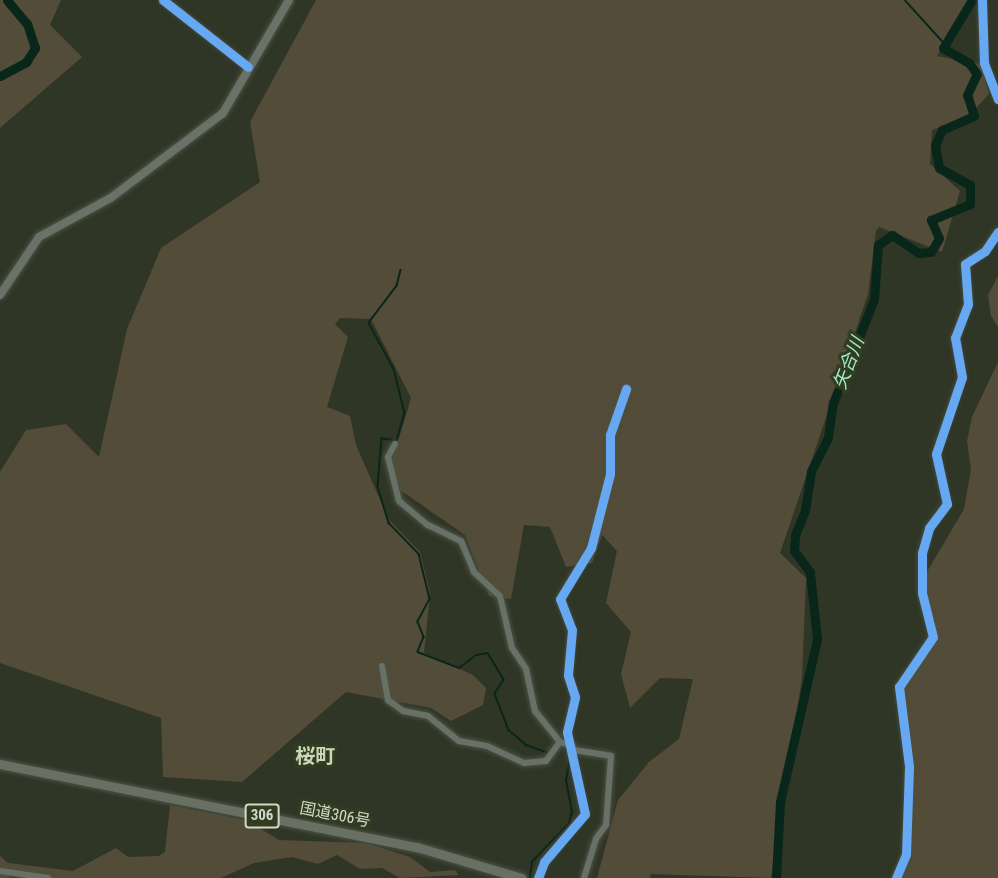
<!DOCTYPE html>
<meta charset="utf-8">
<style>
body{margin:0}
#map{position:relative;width:998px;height:878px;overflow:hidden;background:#303626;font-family:"Roboto Condensed","Noto Sans JP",sans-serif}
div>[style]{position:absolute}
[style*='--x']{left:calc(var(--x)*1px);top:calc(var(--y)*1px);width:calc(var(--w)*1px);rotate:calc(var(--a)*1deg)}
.green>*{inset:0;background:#534c38}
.stream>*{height:1.5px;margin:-0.75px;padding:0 0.75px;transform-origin:0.75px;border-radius:0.75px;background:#09261a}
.river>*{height:9px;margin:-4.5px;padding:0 4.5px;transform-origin:4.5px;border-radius:4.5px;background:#09261a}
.roads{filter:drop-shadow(0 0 2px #4c5245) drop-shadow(0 0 2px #4c5245)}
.minor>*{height:6px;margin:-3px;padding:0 3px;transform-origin:3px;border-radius:3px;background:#677166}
.secondary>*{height:8px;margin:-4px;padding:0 4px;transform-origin:4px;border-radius:4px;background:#687266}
.trunk>*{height:9px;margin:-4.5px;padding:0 4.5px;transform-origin:4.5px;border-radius:4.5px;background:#677062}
.cycleway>*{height:9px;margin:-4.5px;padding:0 4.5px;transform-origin:4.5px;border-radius:4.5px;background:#66a8f1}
span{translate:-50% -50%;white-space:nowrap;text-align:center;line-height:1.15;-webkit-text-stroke:6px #313c20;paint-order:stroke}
.shield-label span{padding:2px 4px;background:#313c20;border:2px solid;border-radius:4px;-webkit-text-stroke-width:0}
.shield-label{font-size:15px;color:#d1d9c8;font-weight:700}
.street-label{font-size:16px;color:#d1d9c8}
.water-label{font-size:18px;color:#a3ebcd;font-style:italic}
.quarter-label{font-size:20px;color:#c9d8b6;font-weight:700}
</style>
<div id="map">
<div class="green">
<div style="clip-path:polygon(0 0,61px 0,50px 25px,82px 57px,0 128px)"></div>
<div style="clip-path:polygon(316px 0,971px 0,937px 56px,981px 64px,989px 94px,968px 117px,932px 130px,930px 164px,960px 191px,942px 252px,879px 227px,876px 231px,868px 294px,780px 553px,806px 578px,802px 678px,771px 878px,651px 874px,650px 878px,597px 878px,618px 800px,649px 762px,679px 739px,693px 679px,660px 678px,630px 708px,621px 674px,631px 632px,606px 603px,617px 551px,602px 535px,592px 563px,566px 567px,550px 527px,524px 525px,511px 599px,489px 596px,465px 535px,400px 490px,392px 462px,411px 398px,371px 319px,340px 318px,335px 324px,348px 337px,327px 407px,350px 416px,356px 445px,389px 520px,420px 552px,430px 593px,424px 653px,473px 675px,486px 688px,483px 705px,451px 721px,431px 708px,346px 692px,242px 782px,163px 777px,161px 718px,0 663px,0 472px,26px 430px,66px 424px,99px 457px,127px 329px,161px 248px,260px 182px,250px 122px)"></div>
<div style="clip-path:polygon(998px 276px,998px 327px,991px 316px,988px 295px)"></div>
<div style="clip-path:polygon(998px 362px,998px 878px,898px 878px,906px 862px,912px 771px,901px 686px,935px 640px,935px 622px,924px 592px,925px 575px,964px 509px,971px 469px,967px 441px,972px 417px)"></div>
<div style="clip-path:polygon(170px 805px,246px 820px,279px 840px,366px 843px,410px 857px,430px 872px,455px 870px,459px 875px,400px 878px,382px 868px,360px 869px,337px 855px,318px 864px,292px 857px,254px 863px,221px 878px,20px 878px,9px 874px,10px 878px,0 878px,0 856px,8px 863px,73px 871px,116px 848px,128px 857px,159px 856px,165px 852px)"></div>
</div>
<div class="stream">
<div style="--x:905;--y:0;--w:58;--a:47.8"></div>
<div style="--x:401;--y:270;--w:16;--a:104"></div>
<div style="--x:397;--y:286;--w:46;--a:127.1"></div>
<div style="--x:369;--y:323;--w:52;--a:61.5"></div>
<div style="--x:394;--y:369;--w:45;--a:76"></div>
<div style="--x:405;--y:413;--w:29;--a:106"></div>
<div style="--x:397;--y:441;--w:15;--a:-172"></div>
<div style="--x:382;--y:439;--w:48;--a:94.8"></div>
<div style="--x:378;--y:487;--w:38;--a:73"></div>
<div style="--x:389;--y:523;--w:43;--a:45.9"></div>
<div style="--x:419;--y:554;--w:46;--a:76.3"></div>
<div style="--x:430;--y:599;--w:26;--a:118"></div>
<div style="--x:418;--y:622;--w:16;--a:68"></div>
<div style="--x:424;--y:637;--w:16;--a:112"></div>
<div style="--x:418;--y:652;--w:44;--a:21.3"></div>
<div style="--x:459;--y:668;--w:21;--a:-37"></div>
<div style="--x:476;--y:655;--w:12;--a:-9"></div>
<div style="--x:488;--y:653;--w:31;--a:59"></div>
<div style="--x:504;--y:680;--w:17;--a:123"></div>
<div style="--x:495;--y:694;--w:39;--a:69"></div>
<div style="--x:509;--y:730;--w:23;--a:41"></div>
<div style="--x:526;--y:745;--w:24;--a:19"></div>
<div style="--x:560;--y:737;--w:8;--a:40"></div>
<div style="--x:530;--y:878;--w:16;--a:-83"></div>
<div style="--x:532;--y:862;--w:54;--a:-46.5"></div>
<div style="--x:569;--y:823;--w:11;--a:-75"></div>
<div style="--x:572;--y:812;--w:32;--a:-101"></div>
<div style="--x:566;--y:781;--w:23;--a:-80"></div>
</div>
<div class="river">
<div style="--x:0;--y:76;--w:30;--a:-28"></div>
<div style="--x:26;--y:62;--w:17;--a:-57"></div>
<div style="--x:35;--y:48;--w:25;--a:-108"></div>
<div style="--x:27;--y:24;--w:31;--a:-130"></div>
<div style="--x:776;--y:878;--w:76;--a:-87"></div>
<div style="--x:780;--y:802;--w:167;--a:-77.2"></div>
<div style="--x:817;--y:639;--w:67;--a:-96"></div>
<div style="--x:810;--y:572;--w:26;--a:-127"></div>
<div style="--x:794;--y:551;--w:16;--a:-86"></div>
<div style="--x:795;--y:535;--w:27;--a:-68"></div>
<div style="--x:805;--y:510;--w:39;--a:-81"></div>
<div style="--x:811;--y:471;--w:38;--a:-63"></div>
<div style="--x:828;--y:437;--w:34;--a:-82"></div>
<div style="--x:833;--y:403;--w:112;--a:-68.5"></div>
<div style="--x:874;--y:299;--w:54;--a:-85.8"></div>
<div style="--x:878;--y:245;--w:17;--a:-36"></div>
<div style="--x:892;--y:235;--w:32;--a:34"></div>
<div style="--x:919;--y:253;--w:12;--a:-5"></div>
<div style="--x:931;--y:252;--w:16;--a:-60"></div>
<div style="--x:939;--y:238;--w:20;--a:-114"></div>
<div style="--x:931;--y:220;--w:42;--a:-22.3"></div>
<div style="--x:970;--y:204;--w:19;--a:-90"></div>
<div style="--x:970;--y:185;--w:35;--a:-151"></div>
<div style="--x:939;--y:168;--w:23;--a:-100"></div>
<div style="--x:935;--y:145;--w:17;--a:-65"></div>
<div style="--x:942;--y:130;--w:35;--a:-24"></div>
<div style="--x:974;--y:116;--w:22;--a:-108"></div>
<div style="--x:967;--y:95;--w:23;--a:-65"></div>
<div style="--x:977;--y:74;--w:14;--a:-126"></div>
<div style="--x:969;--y:63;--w:30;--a:-150"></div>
<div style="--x:943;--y:48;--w:56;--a:-58.9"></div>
</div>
<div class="roads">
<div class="minor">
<div style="--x:163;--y:0;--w:108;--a:38.2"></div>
<div style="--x:982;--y:0;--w:63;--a:88.2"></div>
<div style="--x:984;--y:63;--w:39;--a:69"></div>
<div style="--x:395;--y:444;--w:15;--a:118"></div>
<div style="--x:388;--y:457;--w:45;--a:76"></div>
<div style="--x:399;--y:501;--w:38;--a:40"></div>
<div style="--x:428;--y:525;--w:37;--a:26"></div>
<div style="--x:461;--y:541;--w:34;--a:67"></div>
<div style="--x:474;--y:572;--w:35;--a:43"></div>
<div style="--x:500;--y:596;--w:53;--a:77"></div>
<div style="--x:512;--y:648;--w:25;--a:56"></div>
<div style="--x:526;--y:669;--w:43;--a:77.9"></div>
<div style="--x:535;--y:711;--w:40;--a:51"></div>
<div style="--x:560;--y:742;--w:13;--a:18"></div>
<div style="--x:382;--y:666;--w:35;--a:80"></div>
<div style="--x:388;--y:700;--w:19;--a:36"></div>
<div style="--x:403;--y:711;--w:25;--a:11"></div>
<div style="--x:428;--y:716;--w:40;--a:39"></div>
<div style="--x:459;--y:741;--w:28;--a:10"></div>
<div style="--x:487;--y:746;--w:41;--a:24.7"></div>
<div style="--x:524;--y:763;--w:22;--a:-5"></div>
<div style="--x:546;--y:761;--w:24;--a:-54"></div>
<div style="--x:574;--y:750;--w:37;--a:9"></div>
<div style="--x:611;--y:756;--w:69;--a:94.1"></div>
<div style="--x:606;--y:825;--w:17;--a:126"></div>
<div style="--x:596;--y:839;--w:41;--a:107.1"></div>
<div style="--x:0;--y:871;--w:49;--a:8.3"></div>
<div style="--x:538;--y:878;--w:17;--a:-69"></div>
<div style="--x:544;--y:862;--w:63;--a:-49.5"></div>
<div style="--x:585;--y:814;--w:84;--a:-102.4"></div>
<div style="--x:567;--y:732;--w:36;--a:-77"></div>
<div style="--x:575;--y:697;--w:23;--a:-108"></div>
<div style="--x:568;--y:675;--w:45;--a:-84.9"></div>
<div style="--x:572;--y:630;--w:33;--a:-111"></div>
<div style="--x:560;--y:599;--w:60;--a:-58.7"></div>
<div style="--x:591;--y:548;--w:76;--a:-75.6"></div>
<div style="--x:610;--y:474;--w:39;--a:-90"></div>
<div style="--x:610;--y:435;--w:49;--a:-70.8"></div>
<div style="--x:896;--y:878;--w:26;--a:-67"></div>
<div style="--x:906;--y:854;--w:88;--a:-88"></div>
<div style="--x:909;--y:766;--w:80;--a:-97.2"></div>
<div style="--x:899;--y:687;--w:60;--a:-55.8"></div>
<div style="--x:933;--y:637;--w:45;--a:-104"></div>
<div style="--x:922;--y:593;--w:40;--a:-90"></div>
<div style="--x:922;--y:553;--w:26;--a:-74"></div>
<div style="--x:929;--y:528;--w:30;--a:-53"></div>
<div style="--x:947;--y:504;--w:51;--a:-102.4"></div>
<div style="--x:936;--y:454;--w:81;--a:-71.3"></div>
<div style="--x:962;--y:377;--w:40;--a:-100"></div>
<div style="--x:955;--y:338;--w:36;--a:-69"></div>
<div style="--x:968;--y:304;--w:40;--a:-94.3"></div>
<div style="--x:965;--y:264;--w:24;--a:-33"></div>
<div style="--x:985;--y:251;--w:23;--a:-56"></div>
</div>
<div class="secondary">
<div style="--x:0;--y:295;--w:70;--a:-56.1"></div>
<div style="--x:39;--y:237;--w:83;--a:-28.7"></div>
<div style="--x:112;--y:197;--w:139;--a:-37.1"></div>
<div style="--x:223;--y:113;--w:131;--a:-59.7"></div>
</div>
<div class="trunk">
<div style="--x:0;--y:764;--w:425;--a:11.3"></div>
<div style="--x:417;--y:847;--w:109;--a:16.6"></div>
</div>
</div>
<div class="cycleway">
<div style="--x:163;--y:0;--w:108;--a:38.2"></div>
<div style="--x:982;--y:0;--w:63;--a:88.2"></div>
<div style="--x:984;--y:63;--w:39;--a:69"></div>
<div style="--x:538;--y:878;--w:17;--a:-69"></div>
<div style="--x:544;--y:862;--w:63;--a:-49.5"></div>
<div style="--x:585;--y:814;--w:84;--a:-102.4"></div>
<div style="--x:567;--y:732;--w:36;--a:-77"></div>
<div style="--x:575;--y:697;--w:23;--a:-108"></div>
<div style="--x:568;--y:675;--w:45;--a:-84.9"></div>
<div style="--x:572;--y:630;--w:33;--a:-111"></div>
<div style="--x:560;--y:599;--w:60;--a:-58.7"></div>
<div style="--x:591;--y:548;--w:76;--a:-75.6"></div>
<div style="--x:610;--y:474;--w:39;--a:-90"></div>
<div style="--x:610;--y:435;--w:49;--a:-70.8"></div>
<div style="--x:896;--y:878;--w:26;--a:-67"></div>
<div style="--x:906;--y:854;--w:88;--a:-88"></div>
<div style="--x:909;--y:766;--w:80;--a:-97.2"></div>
<div style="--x:899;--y:687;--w:60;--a:-55.8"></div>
<div style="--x:933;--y:637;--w:45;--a:-104"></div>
<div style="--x:922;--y:593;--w:40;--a:-90"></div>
<div style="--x:922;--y:553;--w:26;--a:-74"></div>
<div style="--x:929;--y:528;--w:30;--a:-53"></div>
<div style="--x:947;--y:504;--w:51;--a:-102.4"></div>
<div style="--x:936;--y:454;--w:81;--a:-71.3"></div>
<div style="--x:962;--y:377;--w:40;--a:-100"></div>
<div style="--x:955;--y:338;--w:36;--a:-69"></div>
<div style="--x:968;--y:304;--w:40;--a:-94.3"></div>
<div style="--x:965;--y:264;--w:24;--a:-33"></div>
<div style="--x:985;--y:251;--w:23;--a:-56"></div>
</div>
<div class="shield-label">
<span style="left:262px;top:816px">306</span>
</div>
<div class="street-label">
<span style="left:335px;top:815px;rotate:11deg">国道306号</span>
</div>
<div class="water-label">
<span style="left:849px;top:363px;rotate:-69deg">矢合川</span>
</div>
<div class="quarter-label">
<span style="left:315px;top:756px">桜町</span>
</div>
</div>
